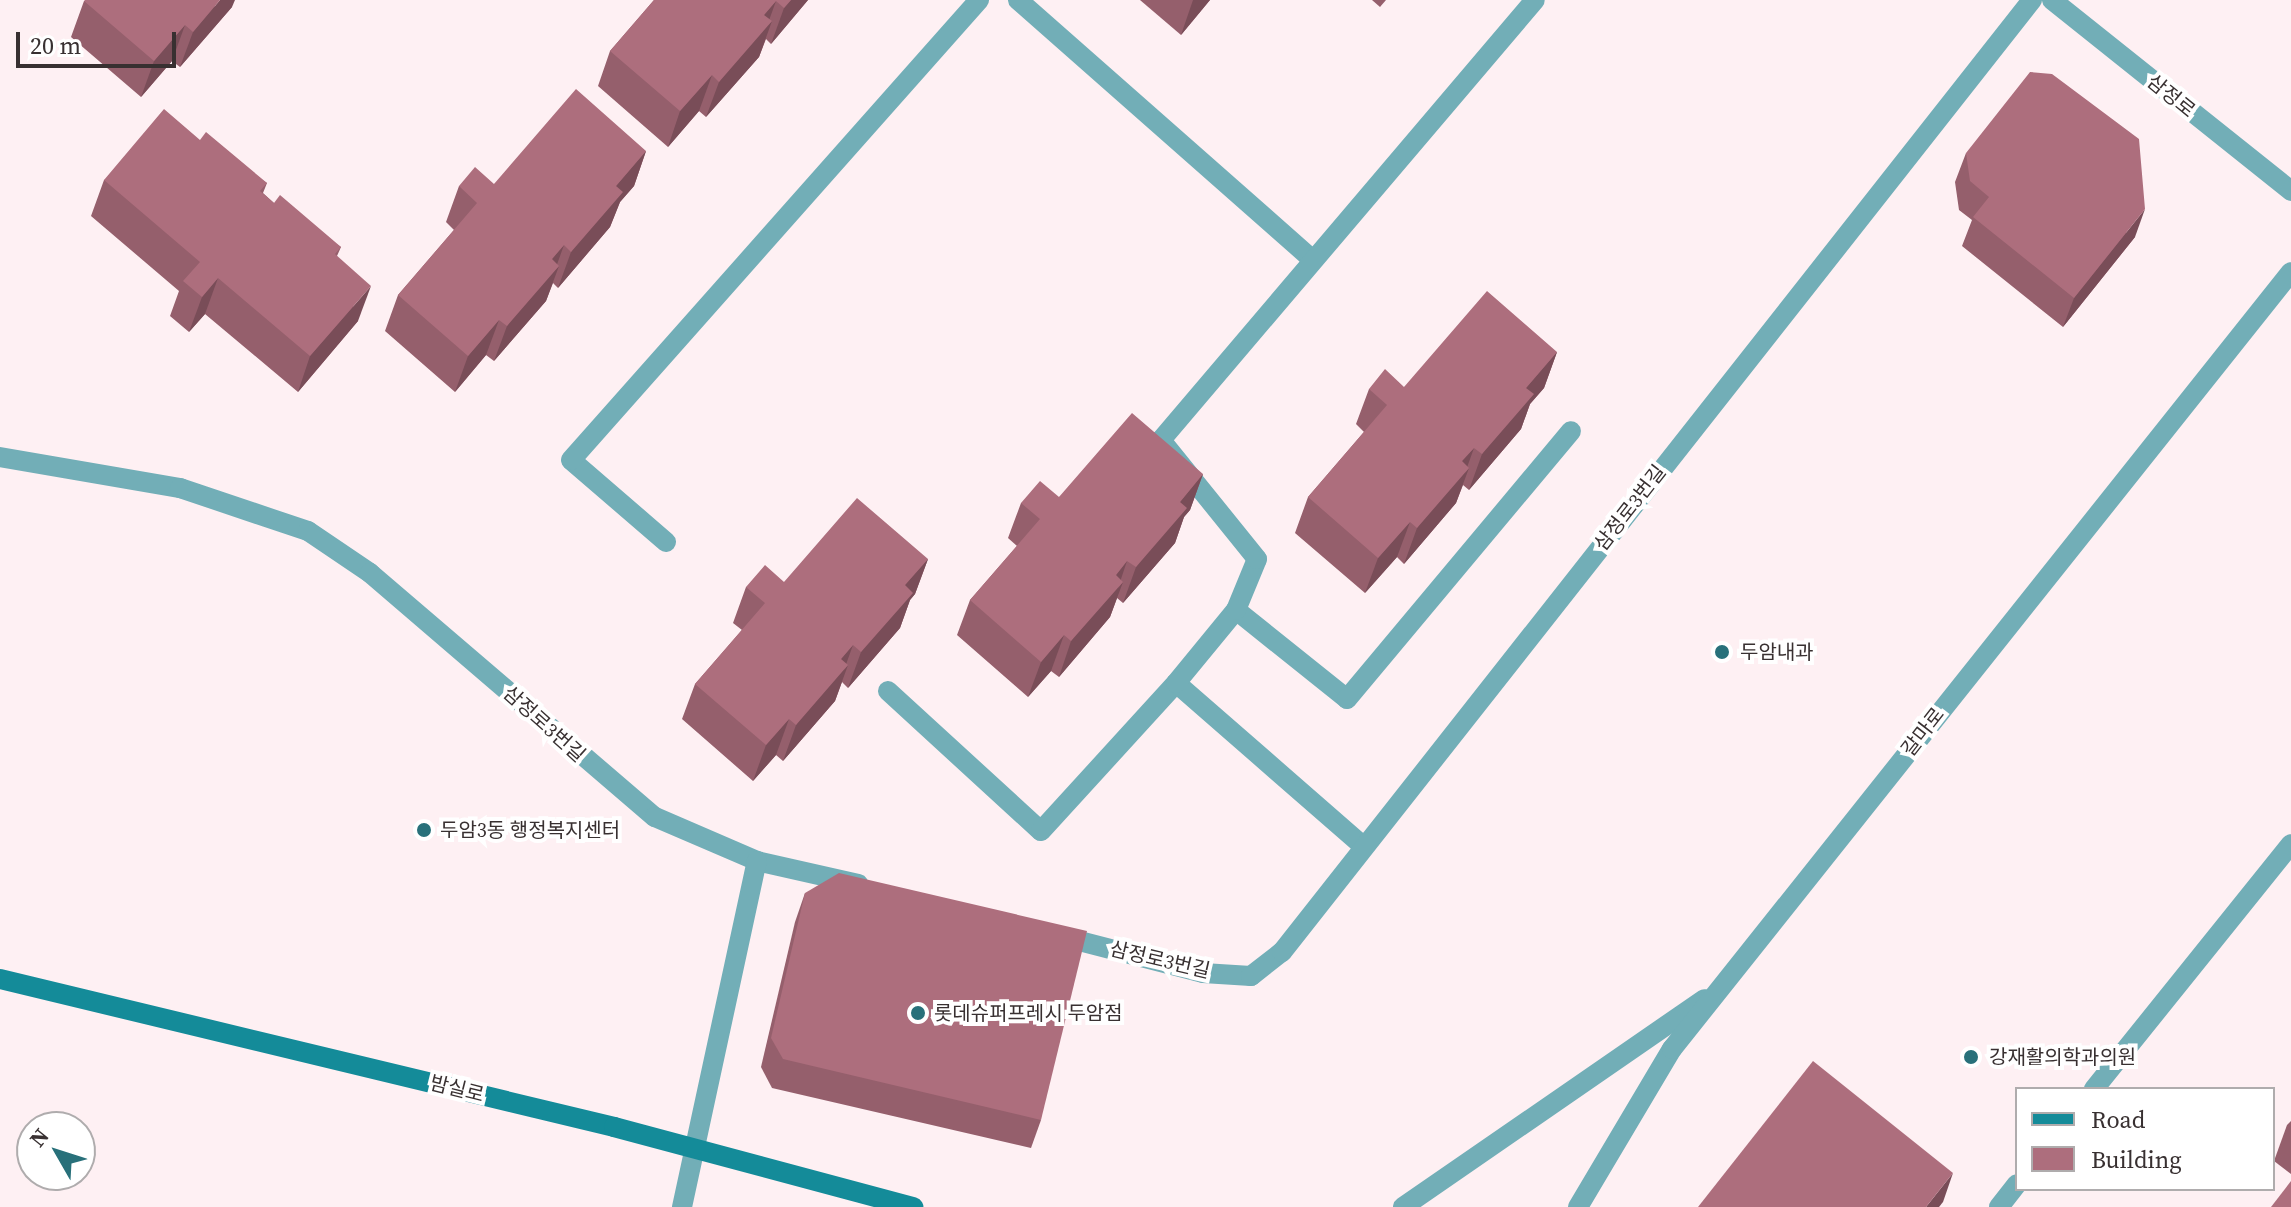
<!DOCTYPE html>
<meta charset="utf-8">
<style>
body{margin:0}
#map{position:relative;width:2291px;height:1207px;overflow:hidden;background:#fef0f3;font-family:"Source Serif 4","Noto Sans KR",serif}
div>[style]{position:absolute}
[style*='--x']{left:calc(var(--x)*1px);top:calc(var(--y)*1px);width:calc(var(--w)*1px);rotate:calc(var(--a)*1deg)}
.service>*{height:20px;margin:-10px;padding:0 10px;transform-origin:10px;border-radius:10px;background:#72aeb7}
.minor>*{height:20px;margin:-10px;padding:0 10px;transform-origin:10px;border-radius:10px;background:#72aeb7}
.tertiary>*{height:20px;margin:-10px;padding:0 10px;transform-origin:10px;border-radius:10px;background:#72aeb7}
.secondary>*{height:20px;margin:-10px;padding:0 10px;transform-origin:10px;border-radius:10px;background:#148b99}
.wall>*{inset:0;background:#955f6c}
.shaded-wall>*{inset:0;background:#794d58}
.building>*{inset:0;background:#ad6e7d}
.dots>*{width:22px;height:22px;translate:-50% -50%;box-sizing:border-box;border:4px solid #fff;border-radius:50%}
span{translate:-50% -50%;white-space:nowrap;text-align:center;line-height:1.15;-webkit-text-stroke:8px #fff;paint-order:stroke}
.street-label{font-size:20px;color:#383031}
.poi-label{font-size:20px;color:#383031}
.left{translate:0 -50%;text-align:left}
.legend{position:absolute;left:2015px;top:1087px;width:260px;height:104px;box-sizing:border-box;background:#fff;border:2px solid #afacad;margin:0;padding:10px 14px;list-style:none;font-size:24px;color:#383031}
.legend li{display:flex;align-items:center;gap:16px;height:40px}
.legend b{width:40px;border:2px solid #afacad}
.north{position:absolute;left:16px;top:1111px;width:80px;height:80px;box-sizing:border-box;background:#fff;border:2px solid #afacad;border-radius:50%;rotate:309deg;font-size:22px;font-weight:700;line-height:32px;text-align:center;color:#383031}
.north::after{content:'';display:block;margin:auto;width:28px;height:36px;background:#28707a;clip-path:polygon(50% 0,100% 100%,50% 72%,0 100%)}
.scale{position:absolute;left:16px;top:32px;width:160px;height:36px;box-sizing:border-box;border:4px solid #383031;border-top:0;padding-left:10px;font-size:24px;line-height:28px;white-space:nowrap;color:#383031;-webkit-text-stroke:6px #fff;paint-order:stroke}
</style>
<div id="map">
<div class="service">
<div style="--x:1018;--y:0;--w:393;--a:41.4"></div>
<div style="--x:666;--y:542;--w:125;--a:-139.2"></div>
<div style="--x:571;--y:460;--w:615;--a:-48.43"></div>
<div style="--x:1236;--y:610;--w:142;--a:38.7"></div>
<div style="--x:1347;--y:699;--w:349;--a:-50.1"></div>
<div style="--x:888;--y:691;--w:207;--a:42.5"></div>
<div style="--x:1041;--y:831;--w:200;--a:-47.6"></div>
<div style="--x:1363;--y:846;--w:248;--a:-138.9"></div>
<div style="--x:1176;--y:683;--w:94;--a:-50.6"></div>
<div style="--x:1236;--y:610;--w:55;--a:-67.6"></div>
<div style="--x:1257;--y:559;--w:153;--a:-128.9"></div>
<div style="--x:1161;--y:440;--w:577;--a:-49.64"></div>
<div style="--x:2094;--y:1089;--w:314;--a:-51.2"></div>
<div style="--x:1999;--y:1207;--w:29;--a:-52"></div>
</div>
<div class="minor">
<div style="--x:0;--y:457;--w:183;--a:9.8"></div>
<div style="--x:180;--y:488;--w:135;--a:18.6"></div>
<div style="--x:308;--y:531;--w:75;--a:34.1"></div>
<div style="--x:370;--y:573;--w:375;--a:40.6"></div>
<div style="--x:655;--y:817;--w:111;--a:23.3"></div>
<div style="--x:757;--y:861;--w:104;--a:12.8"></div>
<div style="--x:1060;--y:936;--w:148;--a:14.5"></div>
<div style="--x:1203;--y:973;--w:48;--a:3.6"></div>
<div style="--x:1251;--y:976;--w:39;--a:-38"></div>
<div style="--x:1282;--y:952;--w:1212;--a:-51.77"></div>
<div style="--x:682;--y:1207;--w:354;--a:-77.8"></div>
</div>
<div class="tertiary">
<div style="--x:2052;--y:0;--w:306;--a:38.6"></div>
<div style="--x:1403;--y:1207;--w:366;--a:-34.6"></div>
<div style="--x:1578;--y:1207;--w:184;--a:-59.3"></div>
<div style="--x:1672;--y:1049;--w:993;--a:-51.46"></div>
</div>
<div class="secondary">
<div style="--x:0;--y:979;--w:632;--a:13.55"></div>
<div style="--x:614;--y:1127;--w:310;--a:15"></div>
</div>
<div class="wall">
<div style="clip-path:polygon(654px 0,808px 0,771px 44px,766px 39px,759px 57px,706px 117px,699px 111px,668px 147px,598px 86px,610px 51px)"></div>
<div style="clip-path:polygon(1140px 0,1210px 0,1181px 35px)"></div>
<div style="clip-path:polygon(1372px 0,1386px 0,1380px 7px)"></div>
<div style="clip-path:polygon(84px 1px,232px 7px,180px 67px,172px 61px,141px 97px,71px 37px)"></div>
<div style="clip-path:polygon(200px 140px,267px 183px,263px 193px,274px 203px,341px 247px,337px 256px,358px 321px,298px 392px,205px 314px,189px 332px,170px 316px,179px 291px,91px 216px,104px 180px)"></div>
<div style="clip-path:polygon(646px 151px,634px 186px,620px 202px,610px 227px,558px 288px,553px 283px,546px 301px,494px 361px,486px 355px,455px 392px,385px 331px,398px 295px,454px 230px,446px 222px,459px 186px,494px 184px)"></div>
<div style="clip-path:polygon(1966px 153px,2135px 237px,2063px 327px,1962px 246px,1972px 220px,1959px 210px,1955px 182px)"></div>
<div style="clip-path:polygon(1557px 352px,1544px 388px,1530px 404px,1521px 429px,1469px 490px,1463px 485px,1456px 503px,1404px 564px,1397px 557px,1365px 593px,1295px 533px,1308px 497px,1364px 432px,1356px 424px,1369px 389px,1404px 387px)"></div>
<div style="clip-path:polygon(1203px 474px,1190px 510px,1184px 517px,1175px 543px,1123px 603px,1117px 598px,1110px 617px,1059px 677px,1051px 671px,1028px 697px,957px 635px,970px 600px,1017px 546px,1008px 538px,1021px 503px)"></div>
<div style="clip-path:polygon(928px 559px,915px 594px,910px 600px,900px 628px,848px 688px,842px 682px,835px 701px,783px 761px,776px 755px,753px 781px,682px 719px,695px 684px,742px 630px,733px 623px,746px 587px,784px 582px)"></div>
<div style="clip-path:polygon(805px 893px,1041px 1120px,1031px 1148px,772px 1088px,761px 1067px,795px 922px)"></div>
<div style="clip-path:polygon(2291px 1121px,2291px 1174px,2274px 1161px,2287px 1125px)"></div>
</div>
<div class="shaded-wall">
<div style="clip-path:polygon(220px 0,235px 0,232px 7px,180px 67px,193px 32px)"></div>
<div style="clip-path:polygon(791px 0,808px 0,771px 44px,784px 8px)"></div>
<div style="clip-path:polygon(1193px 0,1210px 0,1181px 35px)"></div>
<div style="clip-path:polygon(776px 1px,767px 26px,772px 21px,759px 57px,706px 117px,719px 82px,764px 15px)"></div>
<div style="clip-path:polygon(185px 25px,172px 61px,141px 97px,154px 61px)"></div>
<div style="clip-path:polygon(712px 75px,699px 111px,668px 147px,680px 111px)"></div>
<div style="clip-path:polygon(646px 151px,634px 186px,620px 202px,610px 227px,558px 288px,571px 252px,616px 186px)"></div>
<div style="clip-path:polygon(2145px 209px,2135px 237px,2063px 327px,2074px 298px)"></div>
<div style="clip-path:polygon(564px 245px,555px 270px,559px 266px,546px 301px,494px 361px,507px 326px,552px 259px)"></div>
<div style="clip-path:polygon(218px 278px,205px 314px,189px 332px,202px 297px)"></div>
<div style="clip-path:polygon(371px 286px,358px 321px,298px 392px,310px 356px)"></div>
<div style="clip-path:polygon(499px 320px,486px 355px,455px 392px,468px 356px)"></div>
<div style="clip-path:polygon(1557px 352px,1544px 388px,1530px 404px,1521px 429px,1469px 490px,1482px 454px,1526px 388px)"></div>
<div style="clip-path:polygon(1474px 448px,1465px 473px,1469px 468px,1456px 503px,1404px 564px,1417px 528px,1462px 461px)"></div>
<div style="clip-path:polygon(1203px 474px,1190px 510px,1184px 517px,1175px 543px,1123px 603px,1136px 567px,1180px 502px)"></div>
<div style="clip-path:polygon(1410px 522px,1397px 557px,1365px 593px,1378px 558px)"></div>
<div style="clip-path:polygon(928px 559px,915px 594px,910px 600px,900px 628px,848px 688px,861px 652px,905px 585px)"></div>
<div style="clip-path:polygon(1127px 561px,1118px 588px,1123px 582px,1110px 617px,1059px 677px,1071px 641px,1116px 575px)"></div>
<div style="clip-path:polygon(1064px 635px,1051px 671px,1028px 697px,1041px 662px)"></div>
<div style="clip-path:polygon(853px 645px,844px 670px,848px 665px,835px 701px,783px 761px,796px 725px,841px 659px)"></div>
<div style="clip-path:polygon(789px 719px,776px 755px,753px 781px,766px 745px)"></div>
<div style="clip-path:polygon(1953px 1173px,1943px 1202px,1939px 1207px,1926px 1207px)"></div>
</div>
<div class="building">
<div style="clip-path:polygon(85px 0,220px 0,193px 32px,185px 25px,154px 61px,84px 1px)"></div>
<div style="clip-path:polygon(654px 0,791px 0,784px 8px,776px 1px,764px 15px,772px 21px,719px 82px,712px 75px,680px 111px,610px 51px)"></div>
<div style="clip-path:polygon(2030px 72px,2052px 74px,2139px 139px,2145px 209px,2074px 298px,1973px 217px,1989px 197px,1970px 181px,1966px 153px)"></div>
<div style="clip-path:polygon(576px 89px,646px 151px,616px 186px,623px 192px,571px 252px,564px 245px,552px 259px,559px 266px,507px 326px,499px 320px,468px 356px,398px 295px,477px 203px,459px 186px,475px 167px,494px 184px)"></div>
<div style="clip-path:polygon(164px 109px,200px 140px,206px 132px,267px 183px,260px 191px,274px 203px,280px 195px,341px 247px,335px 254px,371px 286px,310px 356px,218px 278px,202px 297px,183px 281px,200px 262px,104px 180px)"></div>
<div style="clip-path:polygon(1487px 291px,1557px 352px,1526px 388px,1534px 394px,1482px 454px,1474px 448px,1462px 461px,1469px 468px,1417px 528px,1410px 522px,1378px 558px,1308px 497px,1387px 405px,1369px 389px,1385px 369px,1404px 387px)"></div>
<div style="clip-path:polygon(1132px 413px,1203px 474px,1180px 502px,1187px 508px,1136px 567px,1127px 561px,1116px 575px,1123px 582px,1071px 641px,1064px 635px,1041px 662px,970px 600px,1040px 519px,1021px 503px,1040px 481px,1059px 497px)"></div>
<div style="clip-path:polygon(857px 498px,928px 559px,905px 585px,913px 593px,861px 652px,853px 645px,841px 659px,848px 665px,796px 725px,789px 719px,766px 745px,695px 684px,765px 603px,746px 587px,765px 565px,784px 582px)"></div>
<div style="clip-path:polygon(839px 873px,1087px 931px,1041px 1120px,783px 1059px,771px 1038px,805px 893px)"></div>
<div style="clip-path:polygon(1813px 1061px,1953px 1173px,1926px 1207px,1698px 1207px)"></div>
<div style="clip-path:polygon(2291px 1181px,2291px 1207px,2271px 1207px)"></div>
</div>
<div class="dots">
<div style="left:1722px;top:652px;background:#28707a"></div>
<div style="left:424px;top:830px;background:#28707a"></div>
<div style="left:918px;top:1013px;background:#28707a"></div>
<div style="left:1971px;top:1057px;background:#28707a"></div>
</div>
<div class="street-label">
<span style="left:2171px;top:96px;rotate:39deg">삼정로</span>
<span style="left:1630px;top:508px;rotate:-52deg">삼정로3번길</span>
<span style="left:544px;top:724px;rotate:42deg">삼정로3번길</span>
<span style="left:1923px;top:732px;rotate:-52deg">갈마로</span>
<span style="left:1160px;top:960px;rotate:13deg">삼정로3번길</span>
<span style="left:457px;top:1089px;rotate:14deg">밤실로</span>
</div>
<div class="poi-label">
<span class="left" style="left:1740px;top:652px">두암내과</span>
<span class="left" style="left:440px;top:830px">두암3동 행정복지센터</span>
<span class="left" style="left:934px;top:1013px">롯데슈퍼프레시 두암점</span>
<span class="left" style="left:1989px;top:1057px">강재활의학과의원</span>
</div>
<ul class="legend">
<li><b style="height:10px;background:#148b99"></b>Road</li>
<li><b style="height:22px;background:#ad6e7d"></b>Building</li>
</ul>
<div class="north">N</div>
<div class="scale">20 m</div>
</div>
